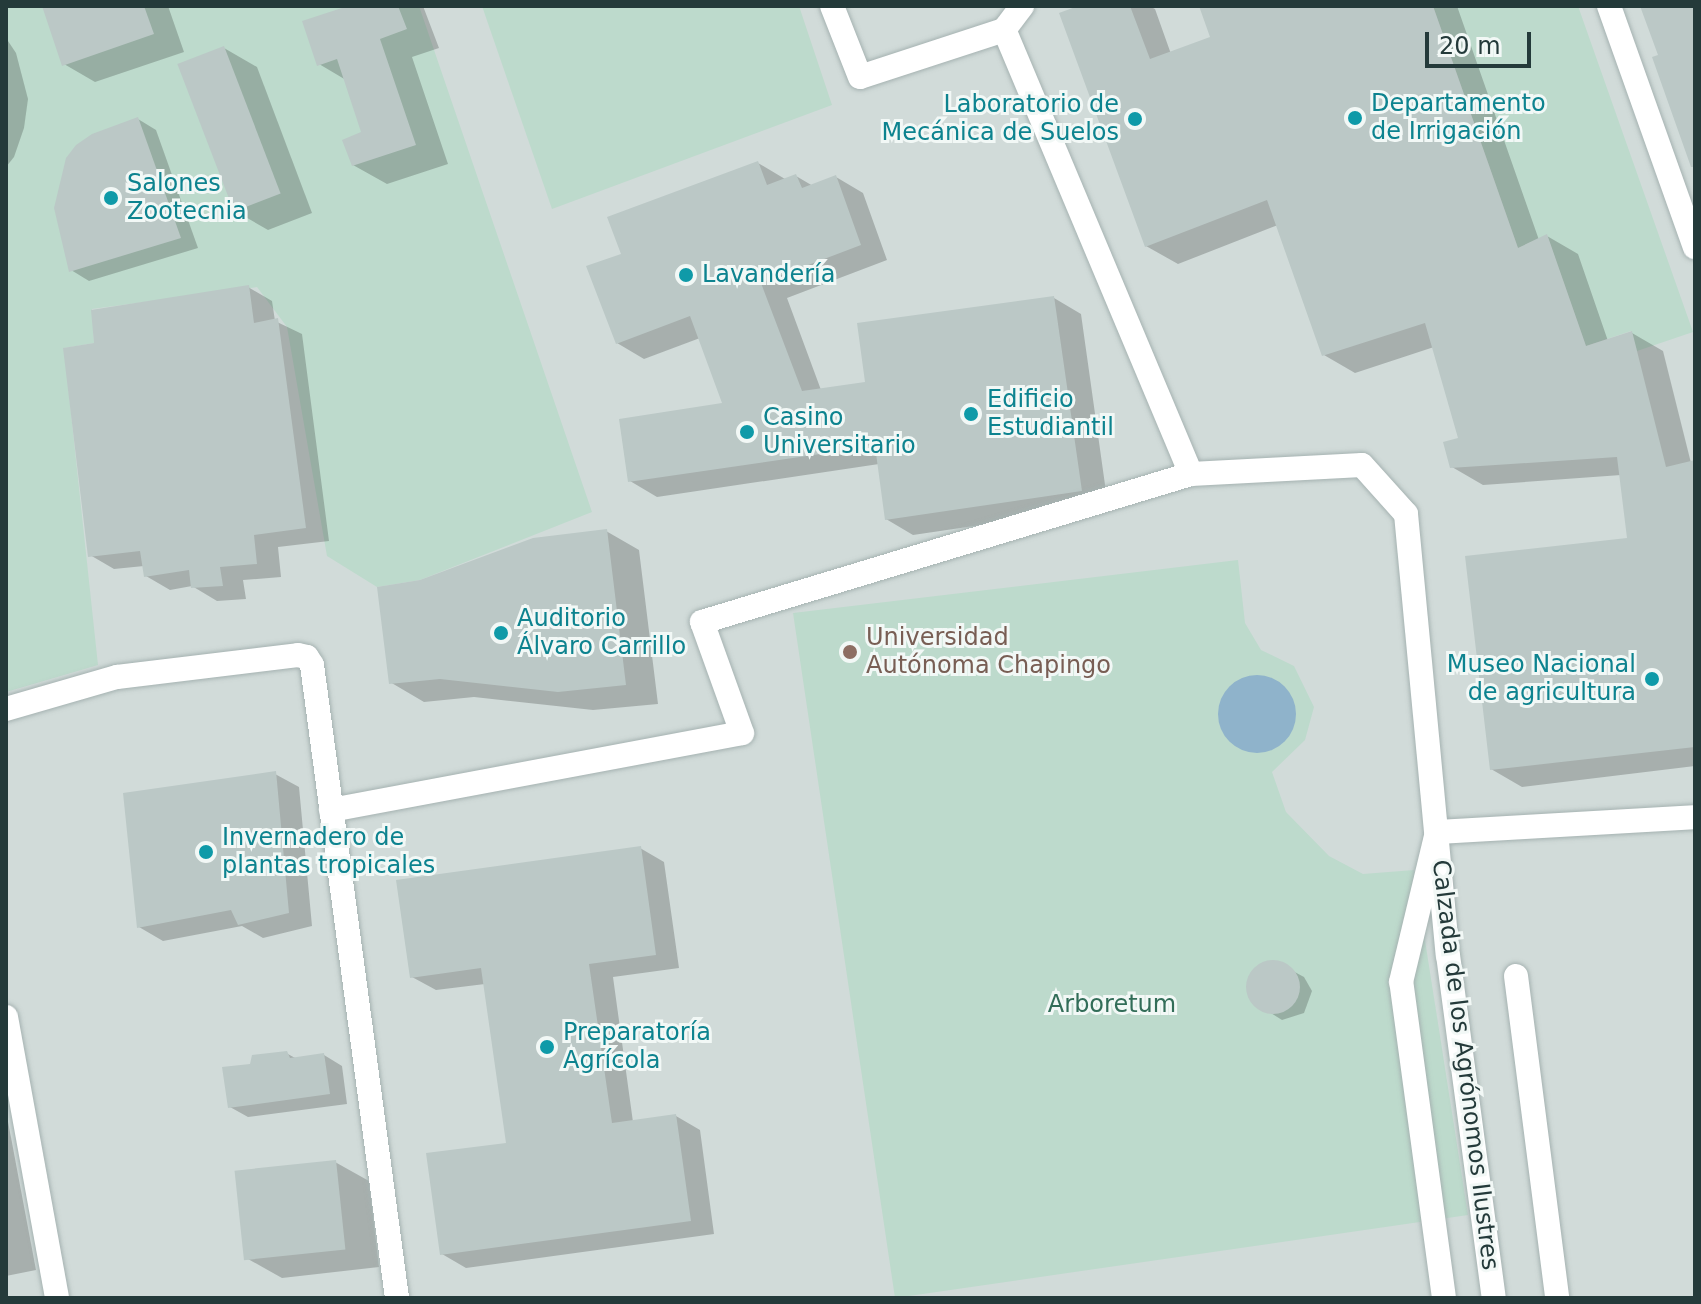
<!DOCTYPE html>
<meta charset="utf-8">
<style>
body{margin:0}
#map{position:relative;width:1701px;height:1304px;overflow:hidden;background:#e2ebe9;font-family:"DejaVu Sans",sans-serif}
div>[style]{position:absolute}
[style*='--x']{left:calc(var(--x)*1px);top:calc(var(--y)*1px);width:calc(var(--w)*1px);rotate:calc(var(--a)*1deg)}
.built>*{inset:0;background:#d1dbd9;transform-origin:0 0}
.green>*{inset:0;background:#bddacc}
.water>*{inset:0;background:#8fb3cb}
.round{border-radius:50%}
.shadow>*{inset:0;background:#0003}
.building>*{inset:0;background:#bbc8c6;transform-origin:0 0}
.roads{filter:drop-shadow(0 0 2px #a5b2b1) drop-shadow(0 0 2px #a5b2b1)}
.minor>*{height:24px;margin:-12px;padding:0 12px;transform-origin:12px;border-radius:12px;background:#fff}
.dots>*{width:22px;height:22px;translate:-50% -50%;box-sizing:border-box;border:4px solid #f2f8f6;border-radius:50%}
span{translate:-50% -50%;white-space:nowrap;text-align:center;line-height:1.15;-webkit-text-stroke:6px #f2f8f6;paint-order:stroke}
.culture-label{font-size:24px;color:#0d838f}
.left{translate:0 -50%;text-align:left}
.right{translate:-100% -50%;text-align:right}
.education-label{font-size:24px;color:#785e54}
.park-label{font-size:24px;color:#326d58}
.street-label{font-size:24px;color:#243a3a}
.frame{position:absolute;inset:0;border:8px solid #243a3a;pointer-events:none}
.scale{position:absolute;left:1425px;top:32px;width:106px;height:36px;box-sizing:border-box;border:4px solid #243a3a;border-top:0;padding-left:10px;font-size:24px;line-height:28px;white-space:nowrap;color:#243a3a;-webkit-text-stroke:6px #f2f8f6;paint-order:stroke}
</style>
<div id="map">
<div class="built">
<div style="left:6px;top:6px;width:1689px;height:1292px"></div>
</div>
<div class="green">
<div style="clip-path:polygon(6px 6px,419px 6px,592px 512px,420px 580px,377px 587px,327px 556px,287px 327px,257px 287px,92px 309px,94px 343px,64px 348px,98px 665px,6px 692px)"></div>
<div style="clip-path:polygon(482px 6px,799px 6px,832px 105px,552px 209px)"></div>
<div style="clip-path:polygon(1433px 6px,1578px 6px,1693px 332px,1637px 351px,1631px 331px,1586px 346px,1547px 235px,1518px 248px)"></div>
<div style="clip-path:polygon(1238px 560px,1245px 623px,1261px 650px,1294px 666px,1314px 707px,1305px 740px,1272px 772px,1286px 812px,1329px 856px,1363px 874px,1414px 870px,1468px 1215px,895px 1298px,793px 613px)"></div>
</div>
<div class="water">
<div class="round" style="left:1218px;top:675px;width:78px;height:78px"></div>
</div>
<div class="shadow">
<div style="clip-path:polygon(44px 6px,168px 6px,184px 52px,95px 82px,64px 64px)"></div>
<div style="clip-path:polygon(355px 6px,423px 6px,439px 48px,412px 57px,448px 164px,387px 184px,353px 165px,363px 133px,346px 80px,319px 64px)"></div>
<div style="clip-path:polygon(1084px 6px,1149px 6px,1155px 9px,1171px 54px,1212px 38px,1201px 6px,1457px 6px,1539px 240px,1547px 236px,1578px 254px,1608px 341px,1632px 333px,1663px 351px,1691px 463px,1695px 462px,1695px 766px,1522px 787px,1491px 769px,1629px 540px,1621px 475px,1483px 485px,1452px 467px,1461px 440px,1434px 347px,1355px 373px,1324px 355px,1278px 225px,1178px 264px,1146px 246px)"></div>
<div style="clip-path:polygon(6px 38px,16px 53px,28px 99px,24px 128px,14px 157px,6px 167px)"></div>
<div style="clip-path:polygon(224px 48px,257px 67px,312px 213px,268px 230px,235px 211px)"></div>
<div style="clip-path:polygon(138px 119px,156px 130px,198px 248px,89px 281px,71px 270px)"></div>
<div style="clip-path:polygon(758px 163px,785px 179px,796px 176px,813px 186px,836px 177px,863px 193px,887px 260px,787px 298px,821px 390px,868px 384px,1054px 298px,1081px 314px,1108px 506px,913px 535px,886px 519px,879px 464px,657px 497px,630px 481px,725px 405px,700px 338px,644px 359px,617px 343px,623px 255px)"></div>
<div style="clip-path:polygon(248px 287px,272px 301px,275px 321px,302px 334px,329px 541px,278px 547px,281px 577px,243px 580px,246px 599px,217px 601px,192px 586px,170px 590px,146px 576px,144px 566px,114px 569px,90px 555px,96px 345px)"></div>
<div style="clip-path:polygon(606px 531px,639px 550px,658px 704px,593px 710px,474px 697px,424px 702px,390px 682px,421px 582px)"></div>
<div style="clip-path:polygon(275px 774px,299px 787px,312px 926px,263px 938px,242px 926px,163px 941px,139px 927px)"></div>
<div style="clip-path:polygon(640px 848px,664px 862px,679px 968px,613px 977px,633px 1122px,676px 1116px,700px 1130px,714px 1234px,466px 1268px,442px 1254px,508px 1144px,485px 984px,436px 990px,412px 977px)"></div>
<div style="clip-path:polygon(1268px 962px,1276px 962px,1304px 977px,1312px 991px,1304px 1013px,1282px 1020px,1255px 1003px,1248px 988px,1253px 971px)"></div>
<div style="clip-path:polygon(286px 1053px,297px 1059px,324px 1055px,342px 1066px,347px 1104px,248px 1117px,230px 1107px,251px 1065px)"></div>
<div style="clip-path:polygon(6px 1111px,36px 1270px,6px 1276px)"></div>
<div style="clip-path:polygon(335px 1162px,369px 1181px,379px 1267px,282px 1278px,248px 1259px)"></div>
</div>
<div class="building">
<div style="clip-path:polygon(42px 6px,144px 6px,154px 34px,62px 66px)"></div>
<div style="clip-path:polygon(348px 6px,398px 6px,407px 29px,380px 39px,416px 145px,352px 166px,342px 140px,361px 132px,337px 59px,317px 66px,302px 21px)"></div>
<div style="clip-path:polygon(1078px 6px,1130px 6px,1150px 59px,1210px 37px,1199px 6px,1433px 6px,1518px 248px,1547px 234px,1586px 346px,1632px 331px,1666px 467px,1695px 460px,1695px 747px,1490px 770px,1465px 556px,1627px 538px,1617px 457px,1450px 468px,1443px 442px,1458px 438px,1425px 323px,1322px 356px,1267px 200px,1145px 247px,1059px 13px)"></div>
<div style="clip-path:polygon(1640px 6px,1695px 6px,1695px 167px,1691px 167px,1652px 57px,1658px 55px)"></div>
<div style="left:224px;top:46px;width:158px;height:50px;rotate:69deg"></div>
<div style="clip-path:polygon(138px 117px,181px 238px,69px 272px,54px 208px,66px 158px,76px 145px,92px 134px)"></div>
<div style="clip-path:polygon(758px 161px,767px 185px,796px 174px,802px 188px,836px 175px,861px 245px,761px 283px,802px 391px,865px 382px,857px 323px,1054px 296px,1082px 491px,885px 520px,875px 446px,628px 482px,619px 419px,722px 403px,690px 316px,616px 344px,586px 266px,621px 254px,607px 217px)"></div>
<div style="clip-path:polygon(249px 285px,254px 323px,278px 318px,306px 528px,254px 535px,257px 564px,220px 567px,223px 586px,191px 588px,189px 570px,144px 577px,140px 551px,88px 557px,63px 348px,94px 343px,91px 310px)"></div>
<div style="clip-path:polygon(607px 529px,626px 685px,558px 692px,440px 679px,389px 684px,377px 587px,420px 580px,533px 538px)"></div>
<div style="clip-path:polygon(276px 771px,289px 913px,238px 925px,231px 910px,137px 928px,123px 793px)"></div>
<div style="clip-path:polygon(641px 846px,656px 955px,589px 964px,612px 1123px,676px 1114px,691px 1221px,440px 1255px,426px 1153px,506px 1143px,481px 968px,410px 978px,396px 880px)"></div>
<div class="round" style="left:1246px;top:960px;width:54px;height:54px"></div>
<div style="clip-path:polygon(287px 1051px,290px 1058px,324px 1053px,330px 1094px,228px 1108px,222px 1067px,250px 1064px,252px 1055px)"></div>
<div style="left:336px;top:1160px;width:90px;height:102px;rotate:84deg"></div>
</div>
<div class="roads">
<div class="minor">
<div style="--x:1609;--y:6;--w:256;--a:70.4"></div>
<div style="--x:1004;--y:30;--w:30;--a:-53"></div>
<div style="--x:1191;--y:474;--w:171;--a:-3"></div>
<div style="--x:1362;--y:465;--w:66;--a:48.1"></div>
<div style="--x:1406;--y:514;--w:443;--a:84.6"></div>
<div style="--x:1448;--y:955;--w:346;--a:82.4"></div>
<div style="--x:6;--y:709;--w:116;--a:-16.1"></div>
<div style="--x:117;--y:677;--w:182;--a:-6.9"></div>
<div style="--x:298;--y:655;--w:9;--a:13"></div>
<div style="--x:307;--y:657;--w:9;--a:58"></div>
<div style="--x:312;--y:665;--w:639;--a:82.35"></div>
<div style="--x:331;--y:810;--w:418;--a:-10.6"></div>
<div style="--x:742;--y:733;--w:118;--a:-109.8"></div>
<div style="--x:702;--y:622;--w:511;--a:-16.84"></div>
<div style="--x:1191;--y:474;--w:482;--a:-112.8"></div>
<div style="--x:1004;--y:30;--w:151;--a:161.9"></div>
<div style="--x:860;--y:77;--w:76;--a:-111.5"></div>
<div style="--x:1516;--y:976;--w:325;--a:82.7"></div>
<div style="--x:6;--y:1017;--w:286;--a:79.7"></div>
<div style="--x:1444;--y:1298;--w:319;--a:-97.7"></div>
<div style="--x:1401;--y:982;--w:154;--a:-76.5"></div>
<div style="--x:1437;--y:832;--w:258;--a:-3.3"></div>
</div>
</div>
<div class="dots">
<div style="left:1355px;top:118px;background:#0f9aa8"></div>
<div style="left:1135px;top:119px;background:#0f9aa8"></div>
<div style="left:111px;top:198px;background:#0f9aa8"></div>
<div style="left:686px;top:275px;background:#0f9aa8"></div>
<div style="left:971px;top:414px;background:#0f9aa8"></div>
<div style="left:747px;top:432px;background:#0f9aa8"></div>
<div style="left:501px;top:633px;background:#0f9aa8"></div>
<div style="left:850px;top:652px;background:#8d6e63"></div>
<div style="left:1652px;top:679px;background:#0f9aa8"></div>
<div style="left:206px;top:852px;background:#0f9aa8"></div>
<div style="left:547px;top:1047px;background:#0f9aa8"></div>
</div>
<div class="culture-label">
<span class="left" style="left:1371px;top:118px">Departamento<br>de Irrigación</span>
<span class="right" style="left:1119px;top:119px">Laboratorio de<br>Mecánica de Suelos</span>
<span class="left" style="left:127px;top:198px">Salones<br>Zootecnia</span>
<span class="left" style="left:702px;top:275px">Lavandería</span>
<span class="left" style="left:987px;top:414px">Edificio<br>Estudiantil</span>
<span class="left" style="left:763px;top:432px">Casino<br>Universitario</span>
<span class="left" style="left:517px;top:633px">Auditorio<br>Álvaro Carrillo</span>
<span class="right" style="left:1636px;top:679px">Museo Nacional<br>de agricultura</span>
<span class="left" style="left:222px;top:852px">Invernadero de<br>plantas tropicales</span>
<span class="left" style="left:563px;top:1047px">Preparatoría<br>Agrícola</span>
</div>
<div class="education-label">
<span class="left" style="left:866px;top:652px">Universidad<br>Autónoma Chapingo</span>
</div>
<div class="park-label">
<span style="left:1112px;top:1005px">Arboretum</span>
</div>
<div class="street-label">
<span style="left:1465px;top:1065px;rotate:83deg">Calzada de los Agrónomos Ilustres</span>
</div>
<div class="frame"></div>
<div class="scale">20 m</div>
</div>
